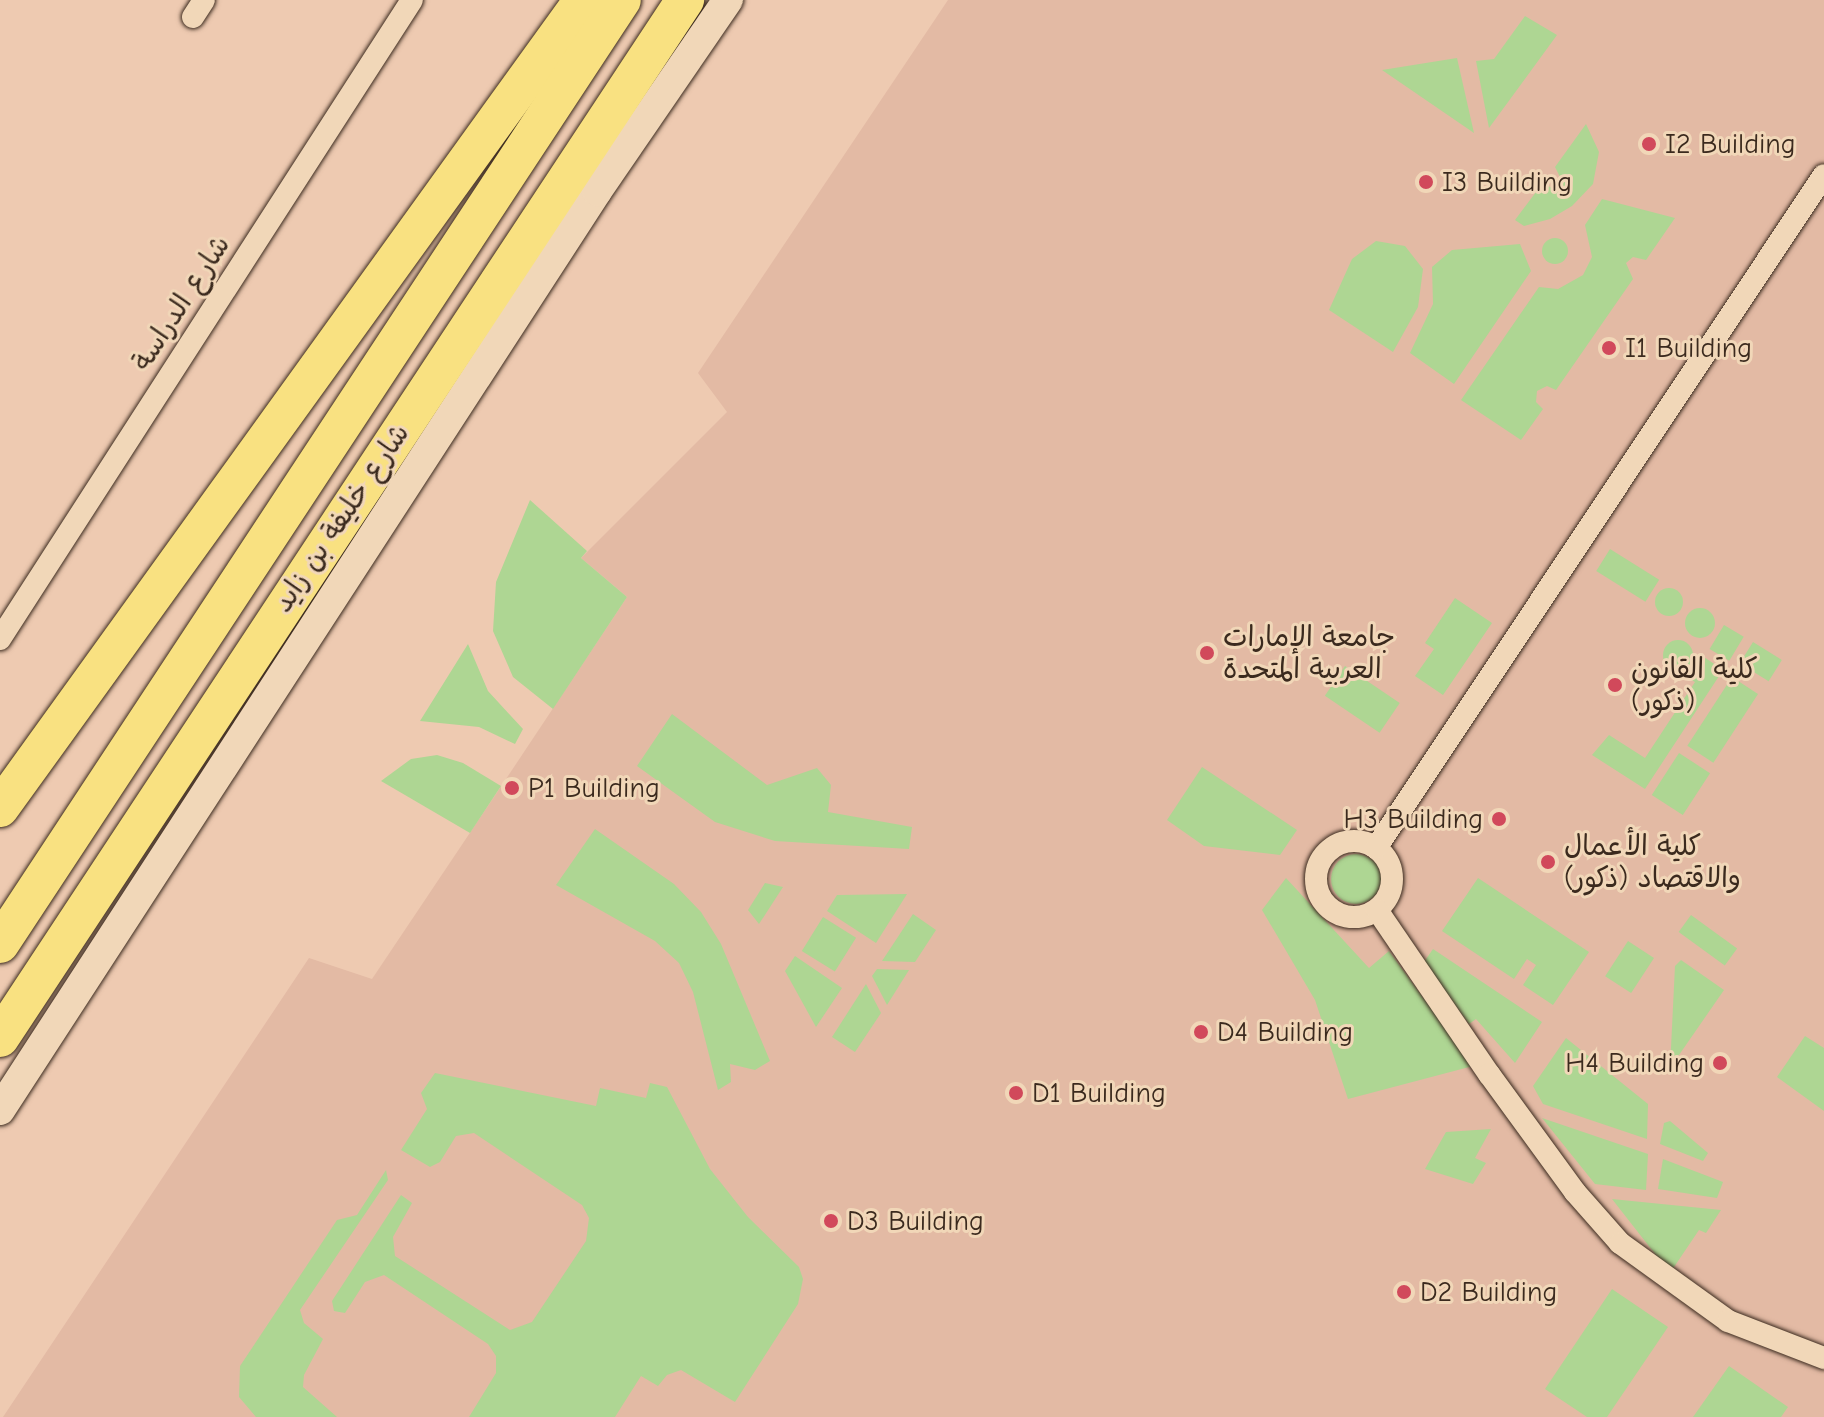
<!DOCTYPE html>
<meta charset="utf-8">
<style>
body{margin:0}
#map{position:relative;width:1824px;height:1417px;overflow:hidden;background:#eecab1;font-family:"Comic Neue","Playpen Sans Arabic",sans-serif}
div>[style]{position:absolute}
[style*='--x']{left:calc(var(--x)*1px);top:calc(var(--y)*1px);width:calc(var(--w)*1px);rotate:calc(var(--a)*1deg)}
.built>*{inset:0;background:#e3baa4}
.green>*{inset:0;background:#aed693;transform-origin:0 0}
.round{border-radius:50%}
.roads{filter:drop-shadow(0 0 2px #3b2a1e) drop-shadow(0 0 2px #3b2a1e)}
.street>*{height:22px;margin:-11px;padding:0 11px;transform-origin:11px;border-radius:11px;background:#f1d7b8}
.street>.ring{margin:-11px;padding:0;box-sizing:content-box;background:none;border:22px solid #f1d7b8;border-radius:50%}
.secondary>*{height:30px;margin:-15px;padding:0 15px;transform-origin:15px;border-radius:15px;background:#f1d7b8}
.highway>*{height:38px;margin:-19px;padding:0 19px;transform-origin:19px;border-radius:19px;background:#f9e181}
.dots>*{width:22px;height:22px;translate:-50% -50%;box-sizing:border-box;border:4px solid #f1d7b8;border-radius:50%}
span{translate:-50% -50%;white-space:nowrap;text-align:center;line-height:1.15;-webkit-text-stroke:6px #f1d7b8;paint-order:stroke}
.poi-label{font-size:28px;color:#3b2a1e}
.left{translate:0 -50%;text-align:left}
.right{translate:-100% -50%;text-align:right}
.street-label{font-size:28px;color:#3b2a1e}
</style>
<div id="map">
<div class="built">
<div style="clip-path:polygon(948px 0,1824px 0,1824px 1417px,3px 1417px,309px 958px,372px 979px,518px 761px,627px 597px,581px 558px,727px 412px,698px 373px)"></div>
</div>
<div class="green">
<div style="clip-path:polygon(1525px 16px,1557px 35px,1489px 128px,1476px 61px,1494px 59px)"></div>
<div style="clip-path:polygon(1457px 58px,1474px 133px,1382px 70px)"></div>
<div style="clip-path:polygon(1586px 124px,1599px 152px,1593px 184px,1572px 206px,1550px 219px,1524px 226px,1515px 220px,1542px 184px,1556px 189px,1563px 183px,1555px 167px)"></div>
<div style="clip-path:polygon(1602px 199px,1675px 218px,1646px 260px,1633px 257px,1626px 263px,1633px 279px,1556px 390px,1547px 386px,1537px 391px,1536px 402px,1543px 409px,1521px 440px,1461px 400px,1539px 287px,1558px 289px,1583px 275px,1592px 257px,1585px 225px)"></div>
<div class="round" style="left:1542px;top:238px;width:26px;height:26px"></div>
<div style="clip-path:polygon(1376px 241px,1405px 246px,1423px 269px,1418px 307px,1393px 352px,1329px 310px,1352px 259px)"></div>
<div style="clip-path:polygon(1520px 244px,1531px 271px,1454px 384px,1410px 353px,1433px 304px,1432px 267px,1452px 250px)"></div>
<div style="clip-path:polygon(530px 500px,587px 551px,581px 558px,627px 597px,553px 709px,513px 677px,493px 631px,496px 582px)"></div>
<div style="left:1610px;top:549px;width:58px;height:26px;rotate:32deg"></div>
<div class="round" style="left:1655px;top:588px;width:28px;height:28px"></div>
<div style="clip-path:polygon(1455px 598px,1492px 623px,1443px 695px,1415px 676px,1434px 649px,1425px 643px)"></div>
<div class="round" style="left:1685px;top:608px;width:30px;height:30px"></div>
<div style="left:1724px;top:625px;width:23px;height:28px;rotate:31deg"></div>
<div class="round" style="left:1663px;top:640px;width:30px;height:30px"></div>
<div style="left:1753px;top:642px;width:34px;height:25px;rotate:32deg"></div>
<div style="clip-path:polygon(468px 644px,488px 691px,523px 729px,515px 744px,479px 727px,420px 721px)"></div>
<div style="clip-path:polygon(1704px 657px,1723px 670px,1645px 789px,1592px 755px,1609px 735px,1645px 758px,1695px 682px,1690px 679px)"></div>
<div style="left:1345px;top:666px;width:66px;height:36px;rotate:34deg"></div>
<div style="left:1732px;top:677px;width:31px;height:82px;rotate:33deg"></div>
<div style="clip-path:polygon(672px 714px,767px 785px,817px 768px,831px 785px,828px 812px,912px 827px,909px 849px,775px 841px,715px 822px,637px 766px)"></div>
<div style="left:1679px;top:753px;width:37px;height:50px;rotate:33deg"></div>
<div style="clip-path:polygon(437px 755px,463px 763px,501px 786px,470px 833px,381px 781px,411px 759px)"></div>
<div style="clip-path:polygon(1202px 767px,1297px 830px,1280px 855px,1204px 846px,1167px 820px)"></div>
<div style="clip-path:polygon(595px 829px,674px 884px,701px 912px,721px 944px,770px 1061px,755px 1070px,730px 1064px,731px 1082px,718px 1090px,693px 992px,679px 963px,655px 941px,556px 885px)"></div>
<div class="round" style="left:1331px;top:854px;width:50px;height:50px"></div>
<div style="clip-path:polygon(1286px 878px,1369px 968px,1389px 951px,1473px 1066px,1348px 1099px,1315px 1000px,1262px 910px)"></div>
<div style="clip-path:polygon(1478px 878px,1589px 952px,1553px 1005px,1523px 985px,1536px 965px,1527px 959px,1514px 979px,1442px 931px)"></div>
<div style="clip-path:polygon(765px 883px,783px 887px,759px 924px,748px 910px)"></div>
<div style="clip-path:polygon(907px 894px,876px 943px,827px 911px,837px 895px)"></div>
<div style="clip-path:polygon(913px 914px,936px 930px,915px 962px,882px 961px)"></div>
<div style="left:1691px;top:915px;width:57px;height:21px;rotate:36deg"></div>
<div style="left:823px;top:917px;width:39px;height:40px;rotate:32deg"></div>
<div style="left:1628px;top:941px;width:31px;height:42px;rotate:33deg"></div>
<div style="clip-path:polygon(1433px 949px,1542px 1022px,1515px 1063px,1476px 1019px,1469px 1024px,1424px 962px)"></div>
<div style="clip-path:polygon(795px 956px,842px 988px,816px 1027px,785px 971px)"></div>
<div style="clip-path:polygon(1681px 960px,1724px 990px,1670px 1068px,1675px 966px)"></div>
<div style="clip-path:polygon(877px 969px,909px 970px,887px 1005px,872px 976px)"></div>
<div style="clip-path:polygon(866px 984px,881px 1013px,855px 1052px,832px 1037px)"></div>
<div style="clip-path:polygon(1805px 1036px,1824px 1048px,1824px 1111px,1777px 1077px)"></div>
<div style="clip-path:polygon(1566px 1038px,1648px 1104px,1647px 1139px,1543px 1104px,1533px 1086px)"></div>
<div style="clip-path:polygon(435px 1073px,596px 1106px,600px 1088px,646px 1098px,650px 1083px,667px 1087px,710px 1169px,748px 1217px,799px 1267px,803px 1279px,798px 1304px,735px 1402px,681px 1370px,667px 1375px,658px 1386px,641px 1376px,615px 1417px,469px 1417px,496px 1373px,496px 1356px,488px 1344px,384px 1275px,365px 1282px,345px 1313px,334px 1311px,332px 1301px,401px 1195px,412px 1203px,393px 1237px,395px 1256px,510px 1330px,532px 1322px,586px 1241px,589px 1218px,582px 1205px,474px 1133px,456px 1136px,440px 1162px,430px 1167px,401px 1150px,427px 1109px,421px 1093px)"></div>
<div style="clip-path:polygon(1542px 1118px,1648px 1154px,1646px 1190px,1595px 1184px)"></div>
<div style="clip-path:polygon(1670px 1121px,1708px 1153px,1703px 1161px,1660px 1144px,1664px 1123px)"></div>
<div style="clip-path:polygon(1491px 1129px,1475px 1158px,1486px 1163px,1473px 1184px,1425px 1169px,1446px 1132px)"></div>
<div style="clip-path:polygon(1663px 1159px,1723px 1182px,1717px 1198px,1658px 1189px)"></div>
<div style="clip-path:polygon(386px 1170px,388px 1180px,300px 1310px,304px 1323px,323px 1339px,304px 1375px,303px 1387px,337px 1417px,256px 1417px,239px 1397px,240px 1366px,337px 1220px,357px 1215px)"></div>
<div style="clip-path:polygon(1612px 1199px,1721px 1210px,1706px 1233px,1699px 1230px,1670px 1273px)"></div>
<div style="clip-path:polygon(1612px 1289px,1668px 1327px,1607px 1417px,1587px 1417px,1545px 1389px)"></div>
<div style="clip-path:polygon(1729px 1366px,1788px 1407px,1781px 1417px,1693px 1417px)"></div>
</div>
<div class="roads">
<div class="street">
<div style="--x:193;--y:17;--w:20;--a:-57"></div>
<div style="--x:0;--y:639;--w:760;--a:-57.19"></div>
<div class="ring" style="left:1316px;top:841px;width:54px;height:54px"></div>
<div style="--x:1376;--y:848;--w:808;--a:-56.35"></div>
<div style="--x:1377;--y:910;--w:199;--a:55.7"></div>
<div style="--x:1489;--y:1074;--w:146;--a:53.9"></div>
<div style="--x:1575;--y:1192;--w:68;--a:48.6"></div>
<div style="--x:1620;--y:1243;--w:133;--a:35.8"></div>
<div style="--x:1728;--y:1321;--w:103;--a:21.1"></div>
</div>
<div class="secondary">
<div style="--x:0;--y:1110;--w:1096;--a:-56.99"></div>
<div style="--x:597;--y:191;--w:232;--a:-55.6"></div>
</div>
<div class="highway">
<div style="--x:0;--y:808;--w:996;--a:-54.19"></div>
<div style="--x:0;--y:944;--w:1130;--a:-56.62"></div>
<div style="--x:0;--y:1038;--w:1244;--a:-56.58"></div>
</div>
</div>
<div class="dots">
<div style="left:1649px;top:144px;background:#d1495b"></div>
<div style="left:1426px;top:182px;background:#d1495b"></div>
<div style="left:1609px;top:348px;background:#d1495b"></div>
<div style="left:1207px;top:653px;background:#d1495b"></div>
<div style="left:1615px;top:685px;background:#d1495b"></div>
<div style="left:512px;top:788px;background:#d1495b"></div>
<div style="left:1499px;top:819px;background:#d1495b"></div>
<div style="left:1548px;top:862px;background:#d1495b"></div>
<div style="left:1201px;top:1032px;background:#d1495b"></div>
<div style="left:1720px;top:1063px;background:#d1495b"></div>
<div style="left:1016px;top:1093px;background:#d1495b"></div>
<div style="left:831px;top:1221px;background:#d1495b"></div>
<div style="left:1404px;top:1292px;background:#d1495b"></div>
</div>
<div class="poi-label">
<span class="left" style="left:1665px;top:144px">I2 Building</span>
<span class="left" style="left:1442px;top:182px">I3 Building</span>
<span class="left" style="left:1625px;top:348px">I1 Building</span>
<span class="left" style="left:1223px;top:653px">جامعة الإمارات<br>العربية المتحدة</span>
<span class="left" style="left:1631px;top:685px">كلية القانون<br>(ذكور)</span>
<span class="left" style="left:528px;top:788px">P1 Building</span>
<span class="right" style="left:1483px;top:819px">H3 Building</span>
<span class="left" style="left:1564px;top:862px">كلية الأعمال<br>والاقتصاد (ذكور)</span>
<span class="left" style="left:1217px;top:1032px">D4 Building</span>
<span class="right" style="left:1704px;top:1063px">H4 Building</span>
<span class="left" style="left:1032px;top:1093px">D1 Building</span>
<span class="left" style="left:847px;top:1221px">D3 Building</span>
<span class="left" style="left:1420px;top:1292px">D2 Building</span>
</div>
<div class="street-label">
<span style="left:181px;top:303px;rotate:-57deg">شارع الدراسة</span>
<span style="left:341px;top:518px;rotate:-56deg">شارع خليفة بن زايد</span>
</div>
</div>
